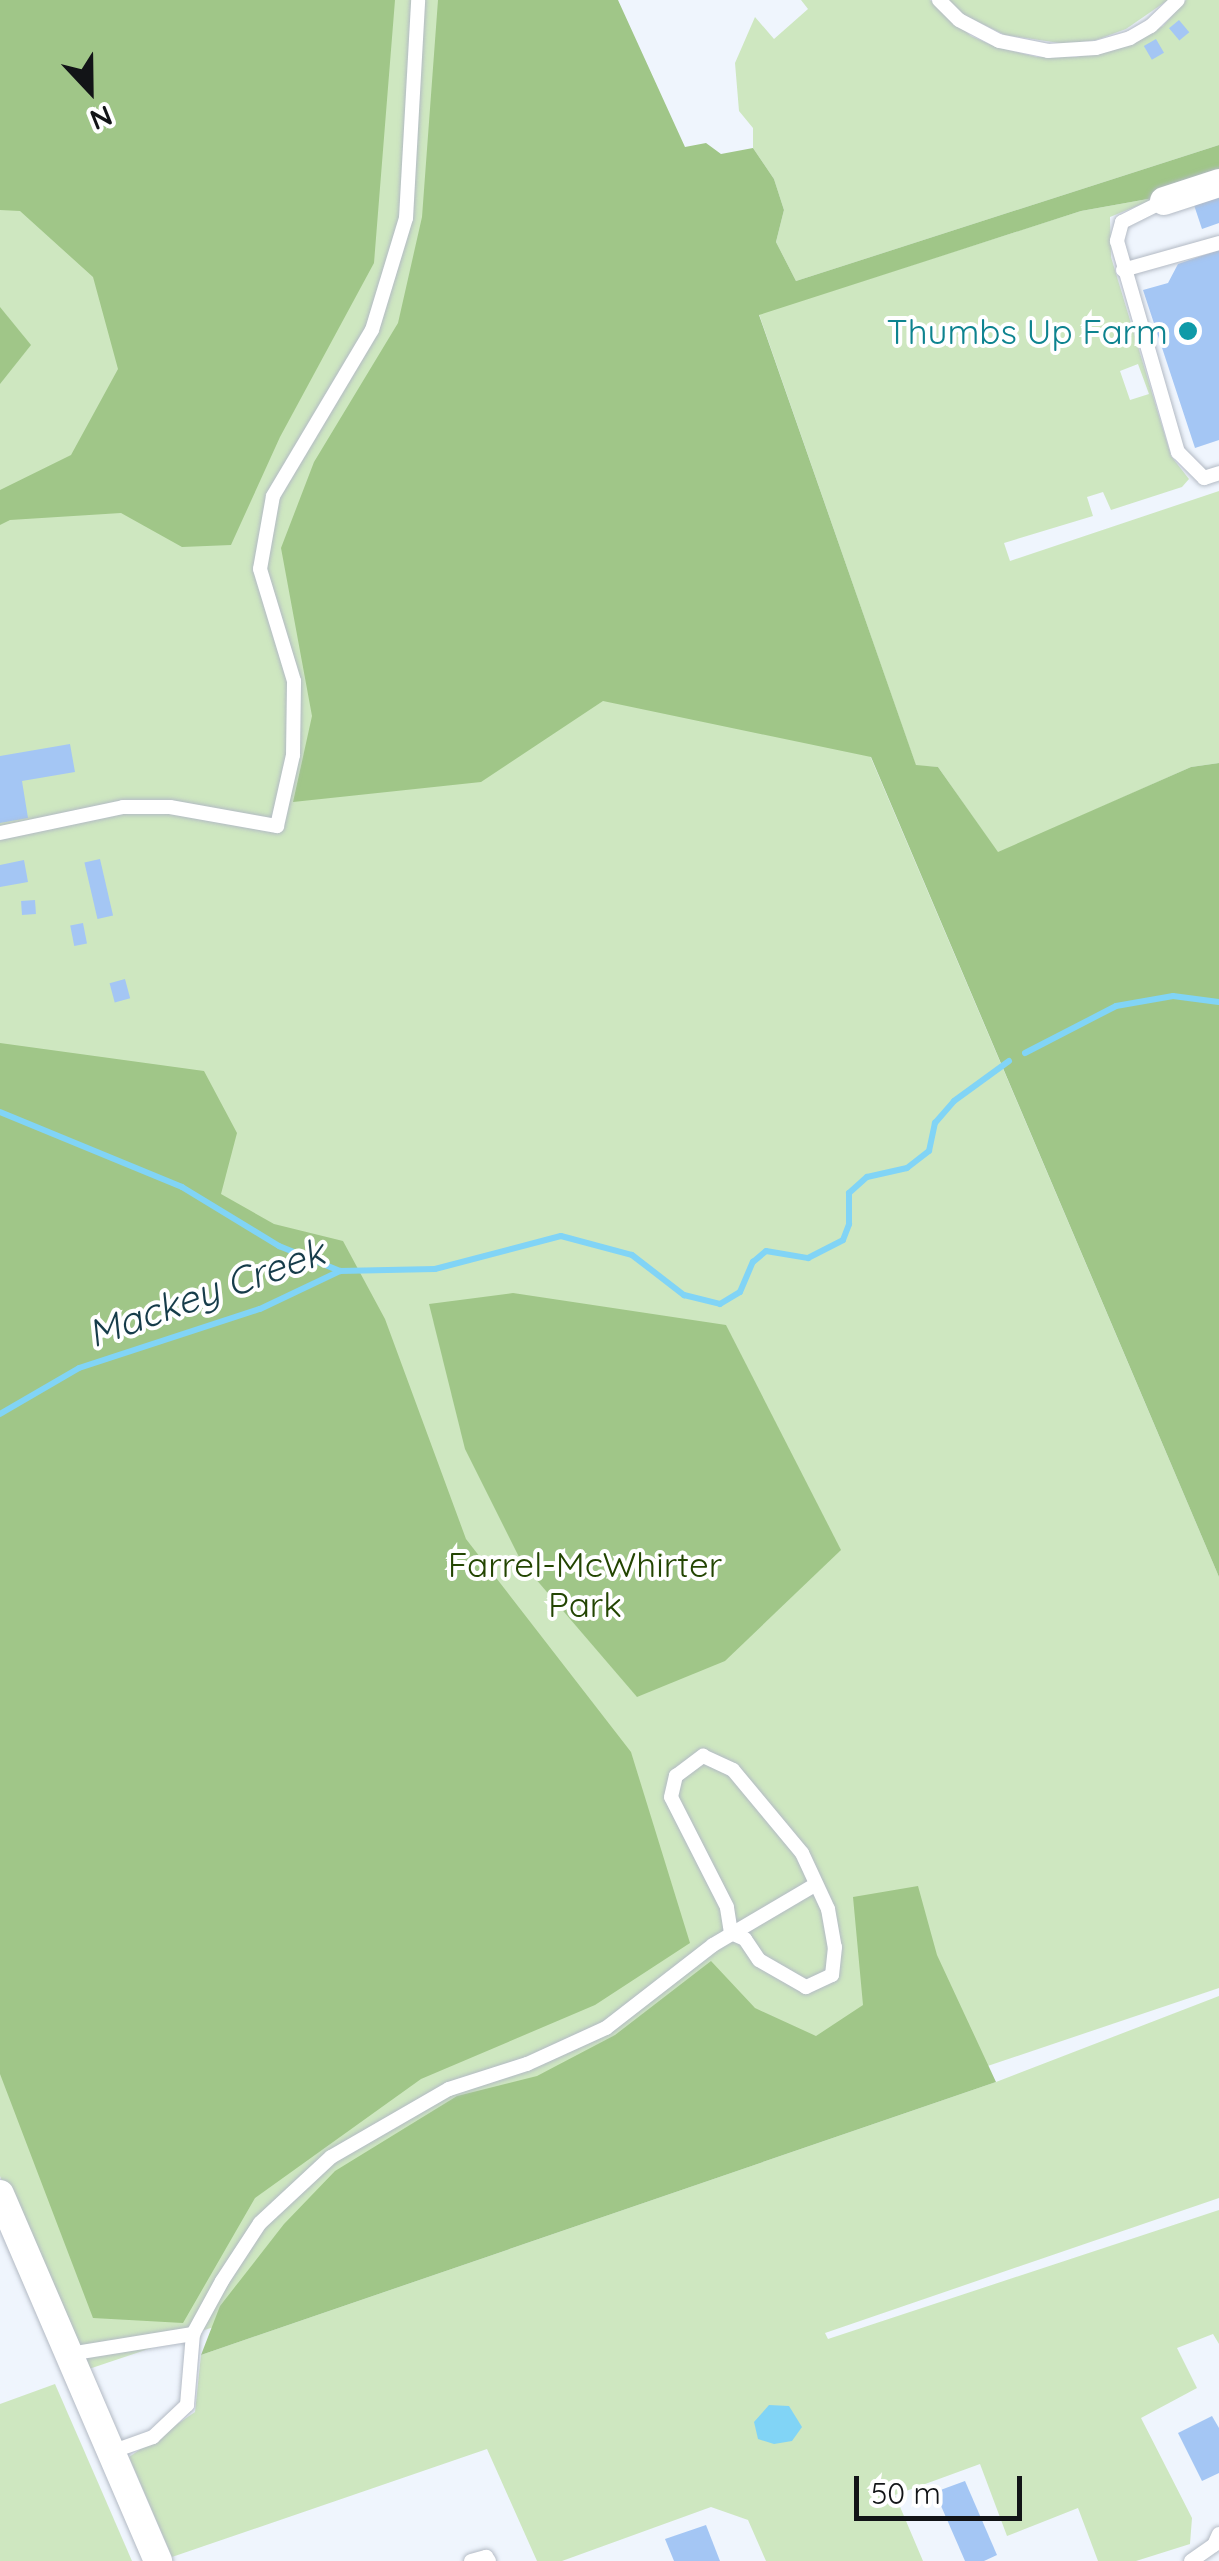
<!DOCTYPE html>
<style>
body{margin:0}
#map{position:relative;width:1219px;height:2561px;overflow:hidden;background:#eff5fd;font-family:Quicksand,sans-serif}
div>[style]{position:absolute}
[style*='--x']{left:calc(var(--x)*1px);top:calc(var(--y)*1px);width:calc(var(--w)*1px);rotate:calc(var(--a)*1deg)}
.green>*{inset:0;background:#cee7c0}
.forest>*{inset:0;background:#a0c688}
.water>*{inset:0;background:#81d4f6}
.stream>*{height:6px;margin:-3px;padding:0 3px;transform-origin:3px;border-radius:3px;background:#81d4f6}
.building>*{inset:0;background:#a4c6f4;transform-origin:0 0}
.roads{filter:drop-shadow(0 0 2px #b3bac4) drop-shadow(0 0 2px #b3bac4)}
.lane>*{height:14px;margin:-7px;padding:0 7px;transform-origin:7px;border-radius:7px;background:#fff}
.street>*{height:28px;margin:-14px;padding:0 14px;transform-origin:14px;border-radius:14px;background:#fff}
.dots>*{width:28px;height:28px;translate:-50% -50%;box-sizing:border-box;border:5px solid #fff;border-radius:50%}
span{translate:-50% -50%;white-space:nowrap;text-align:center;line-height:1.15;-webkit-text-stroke:8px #fff;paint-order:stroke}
.culture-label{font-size:35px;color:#0d838f}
.right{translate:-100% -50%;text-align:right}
.park-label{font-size:35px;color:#234502}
.water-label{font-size:38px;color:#163c4a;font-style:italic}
.north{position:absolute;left:40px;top:40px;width:100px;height:100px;-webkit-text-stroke:8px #fff;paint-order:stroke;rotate:158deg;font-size:28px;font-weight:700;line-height:40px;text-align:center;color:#121417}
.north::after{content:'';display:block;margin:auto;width:35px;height:45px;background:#121417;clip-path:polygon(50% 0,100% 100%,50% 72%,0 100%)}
.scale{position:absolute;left:854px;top:2476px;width:168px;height:45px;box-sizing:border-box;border:5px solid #121417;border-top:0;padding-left:12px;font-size:30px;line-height:35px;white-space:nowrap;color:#121417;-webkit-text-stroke:8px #fff;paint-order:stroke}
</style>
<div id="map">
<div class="green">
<div style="clip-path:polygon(0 0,549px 0,1219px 1577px,1219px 1988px,77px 2373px,0 2176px)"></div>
<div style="clip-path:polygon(801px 0,930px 0,971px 36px,996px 47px,1037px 57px,1076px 57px,1136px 41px,1163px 26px,1186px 0,1219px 0,1219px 145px,796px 281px,776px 242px,784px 210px,774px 179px,753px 148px,753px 128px,739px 111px,735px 63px,755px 17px,774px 39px,808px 9px)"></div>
<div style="clip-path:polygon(948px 0,1168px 0,1126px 29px,1096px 40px,1066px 44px,1005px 35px,962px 14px)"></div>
<div style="clip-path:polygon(evenodd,1159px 197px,1110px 217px,1111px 257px,1171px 456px,1189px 479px,1182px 487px,1111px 510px,1103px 492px,1087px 497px,1093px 516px,1004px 543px,1010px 561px,1219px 491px,1219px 763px,1191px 767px,998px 853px,938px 767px,916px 766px,759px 314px,1081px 211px,1159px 197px,1138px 364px,1149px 394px,1130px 400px,1120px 371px,1138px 364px)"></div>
<div style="clip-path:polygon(1219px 1996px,1219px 2198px,825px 2333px,828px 2339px,1219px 2210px,1219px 2344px,1213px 2334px,1177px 2348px,1197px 2388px,1141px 2418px,1192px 2518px,1190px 2544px,1136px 2561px,1098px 2561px,1078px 2508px,1007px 2536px,980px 2464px,895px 2495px,923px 2561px,766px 2561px,748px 2520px,711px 2507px,562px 2561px,537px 2561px,487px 2449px,172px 2557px,129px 2457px,195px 2412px,201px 2355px,996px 2082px)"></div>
<div style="clip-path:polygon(55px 2384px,96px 2478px,132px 2561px,0 2561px,0 2404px)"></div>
</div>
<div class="forest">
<div style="clip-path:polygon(0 0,395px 0,374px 263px,280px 437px,231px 545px,182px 547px,121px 513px,10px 520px,0 525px,0 490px,71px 455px,118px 369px,93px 277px,20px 211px,0 210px)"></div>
<div style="clip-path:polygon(438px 0,618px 0,685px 147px,706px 143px,721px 154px,753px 148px,774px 179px,784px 210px,776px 242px,796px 281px,1219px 145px,1219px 176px,1159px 197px,1081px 211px,759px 315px,916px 765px,938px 767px,998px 852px,1191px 767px,1219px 763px,1219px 1577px,871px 757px,603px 701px,481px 782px,293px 802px,312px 716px,281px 548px,314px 462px,398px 323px,422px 217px)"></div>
<div style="clip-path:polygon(0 307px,31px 345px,0 384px)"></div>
<div style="clip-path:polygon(0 1043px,204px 1071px,237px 1133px,221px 1194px,274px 1224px,343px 1241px,385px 1319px,466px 1539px,631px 1752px,690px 1943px,595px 2005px,421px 2079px,255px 2198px,183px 2323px,93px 2318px,0 2074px)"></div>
<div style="clip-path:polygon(513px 1293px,726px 1325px,841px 1550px,725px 1661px,637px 1697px,522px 1563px,465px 1449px,429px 1304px)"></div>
<div style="clip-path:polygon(918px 1886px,937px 1955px,996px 2082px,201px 2355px,220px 2306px,284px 2224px,335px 2171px,457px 2096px,537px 2076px,615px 2035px,711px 1961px,755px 2008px,816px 2036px,863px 2005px,853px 1897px)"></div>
</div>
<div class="water">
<div style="clip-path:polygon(769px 2405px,789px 2406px,802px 2427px,792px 2441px,774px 2444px,758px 2439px,754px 2422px)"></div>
</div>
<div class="stream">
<div style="--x:1025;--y:1053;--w:102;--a:-27.3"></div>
<div style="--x:1116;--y:1006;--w:58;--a:-10"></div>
<div style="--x:1173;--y:996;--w:46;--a:7.4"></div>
<div style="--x:0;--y:1112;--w:197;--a:22.4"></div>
<div style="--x:182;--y:1187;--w:114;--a:31.3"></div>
<div style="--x:279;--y:1246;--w:66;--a:22.3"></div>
<div style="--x:0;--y:1414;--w:91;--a:-30.2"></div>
<div style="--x:79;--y:1368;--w:190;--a:-18.1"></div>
<div style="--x:260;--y:1309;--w:89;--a:-25.4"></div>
<div style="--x:340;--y:1271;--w:95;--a:-1.2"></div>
<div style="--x:435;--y:1269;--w:130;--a:-14.7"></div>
<div style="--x:561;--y:1236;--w:73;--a:15"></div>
<div style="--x:632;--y:1255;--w:66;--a:37.6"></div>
<div style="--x:684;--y:1295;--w:37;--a:14"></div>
<div style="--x:720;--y:1304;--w:23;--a:-31"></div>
<div style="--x:740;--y:1292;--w:33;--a:-67"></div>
<div style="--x:753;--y:1262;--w:17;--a:-40"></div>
<div style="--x:766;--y:1251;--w:43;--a:9.5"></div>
<div style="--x:808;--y:1258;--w:39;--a:-27"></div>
<div style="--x:843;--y:1240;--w:17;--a:-69"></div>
<div style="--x:849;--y:1224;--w:31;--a:-90"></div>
<div style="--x:849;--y:1193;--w:24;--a:-42"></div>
<div style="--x:867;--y:1177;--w:41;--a:-12.7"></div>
<div style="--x:907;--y:1168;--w:28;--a:-38"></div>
<div style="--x:929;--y:1151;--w:29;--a:-78"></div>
<div style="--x:935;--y:1123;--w:29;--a:-49"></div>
<div style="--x:954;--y:1101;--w:68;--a:-36"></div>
</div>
<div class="building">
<div style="left:1179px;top:20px;width:16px;height:13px;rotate:50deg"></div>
<div style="left:1156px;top:39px;width:16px;height:14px;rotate:60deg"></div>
<div style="clip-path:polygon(1219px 194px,1219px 223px,1202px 229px,1193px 202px)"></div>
<div style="clip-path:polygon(1219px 250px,1219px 440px,1195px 448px,1143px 290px,1168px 283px,1178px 264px)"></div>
<div style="clip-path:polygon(70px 744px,75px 772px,22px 781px,28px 818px,0 823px,0 756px)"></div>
<div style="left:100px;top:859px;width:58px;height:16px;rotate:77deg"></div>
<div style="clip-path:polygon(24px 860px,28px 882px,0 887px,0 865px)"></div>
<div style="left:35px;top:900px;width:14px;height:14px;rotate:86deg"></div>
<div style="left:83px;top:923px;width:21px;height:13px;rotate:79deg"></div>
<div style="left:125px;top:979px;width:20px;height:16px;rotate:75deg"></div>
<div style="clip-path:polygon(1212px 2416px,1219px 2428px,1219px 2473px,1202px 2481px,1178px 2433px)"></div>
<div style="clip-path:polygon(965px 2481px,997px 2555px,984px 2561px,965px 2561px,935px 2492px)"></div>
<div style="clip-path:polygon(706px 2525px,720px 2561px,674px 2561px,665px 2539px)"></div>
</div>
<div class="roads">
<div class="lane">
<div style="--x:939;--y:0;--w:28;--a:45"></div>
<div style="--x:959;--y:20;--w:45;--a:27.7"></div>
<div style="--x:999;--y:41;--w:50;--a:11.5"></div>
<div style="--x:1048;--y:51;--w:48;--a:-3.6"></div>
<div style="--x:1096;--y:48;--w:35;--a:-16"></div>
<div style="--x:1130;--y:38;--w:24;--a:-30"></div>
<div style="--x:1151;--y:26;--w:37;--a:-44"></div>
<div style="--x:1164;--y:201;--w:47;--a:153.4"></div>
<div style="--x:1122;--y:222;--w:20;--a:105"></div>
<div style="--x:1117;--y:241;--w:220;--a:73.9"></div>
<div style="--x:1178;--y:452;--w:37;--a:45"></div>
<div style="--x:1204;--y:478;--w:16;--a:-18"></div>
<div style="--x:1123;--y:270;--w:100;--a:-15.7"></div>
<div style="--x:0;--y:833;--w:126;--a:-11.9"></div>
<div style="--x:123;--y:807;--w:47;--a:0"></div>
<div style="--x:170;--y:807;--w:109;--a:10.1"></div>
<div style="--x:277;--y:826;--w:73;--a:-77.3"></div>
<div style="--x:293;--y:755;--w:74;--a:-89.2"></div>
<div style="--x:294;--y:681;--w:117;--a:-106.9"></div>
<div style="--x:260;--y:569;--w:74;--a:-79.9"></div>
<div style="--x:273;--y:496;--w:193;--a:-59.2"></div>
<div style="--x:372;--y:330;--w:117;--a:-73.1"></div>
<div style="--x:406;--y:218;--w:218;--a:-86.8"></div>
<div style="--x:703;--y:1756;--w:33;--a:25"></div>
<div style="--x:733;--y:1770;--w:108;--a:50.3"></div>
<div style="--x:802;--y:1853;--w:62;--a:65.1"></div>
<div style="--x:828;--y:1909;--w:39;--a:80"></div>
<div style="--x:835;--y:1947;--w:28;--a:96"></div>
<div style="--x:832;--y:1975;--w:29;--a:155"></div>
<div style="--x:806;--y:1987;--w:54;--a:-150.1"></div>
<div style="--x:759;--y:1960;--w:25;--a:-124"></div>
<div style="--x:745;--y:1939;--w:15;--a:-157"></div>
<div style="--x:731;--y:1933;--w:26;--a:-99"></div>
<div style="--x:727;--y:1907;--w:123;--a:-117"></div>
<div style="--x:671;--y:1797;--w:22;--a:-77"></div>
<div style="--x:676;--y:1776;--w:34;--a:-37"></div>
<div style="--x:69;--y:2354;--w:126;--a:-9.2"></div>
<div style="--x:111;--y:2452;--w:45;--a:-19.7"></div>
<div style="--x:153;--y:2437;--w:47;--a:-43.3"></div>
<div style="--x:187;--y:2405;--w:71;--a:-85.2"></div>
<div style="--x:193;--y:2334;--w:60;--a:-61.3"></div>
<div style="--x:222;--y:2281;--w:69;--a:-56.8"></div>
<div style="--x:260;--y:2223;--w:97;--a:-42.9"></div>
<div style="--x:331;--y:2157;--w:136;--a:-30"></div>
<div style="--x:449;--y:2089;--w:82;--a:-17.8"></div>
<div style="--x:527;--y:2064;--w:87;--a:-24.5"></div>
<div style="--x:606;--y:2028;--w:135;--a:-37.8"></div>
<div style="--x:713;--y:1945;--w:116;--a:-30.5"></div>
<div style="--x:471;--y:2561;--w:16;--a:-15"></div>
<div style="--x:486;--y:2557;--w:5;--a:53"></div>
<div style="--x:1191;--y:2561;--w:28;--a:-35"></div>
<div style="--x:1214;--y:2545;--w:12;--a:-66"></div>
</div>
<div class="street">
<div style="--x:1164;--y:201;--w:58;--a:-18.1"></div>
<div style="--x:0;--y:2194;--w:400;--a:66.7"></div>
</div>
</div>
<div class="dots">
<div style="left:1188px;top:331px;background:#0f9aa8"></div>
</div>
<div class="culture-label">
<span class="right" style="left:1168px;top:331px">Thumbs Up Farm</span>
</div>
<div class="park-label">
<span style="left:585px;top:1584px">Farrel-McWhirter<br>Park</span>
</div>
<div class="water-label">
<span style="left:206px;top:1293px;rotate:-20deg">Mackey Creek</span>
</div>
<div class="north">N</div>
<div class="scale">50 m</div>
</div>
